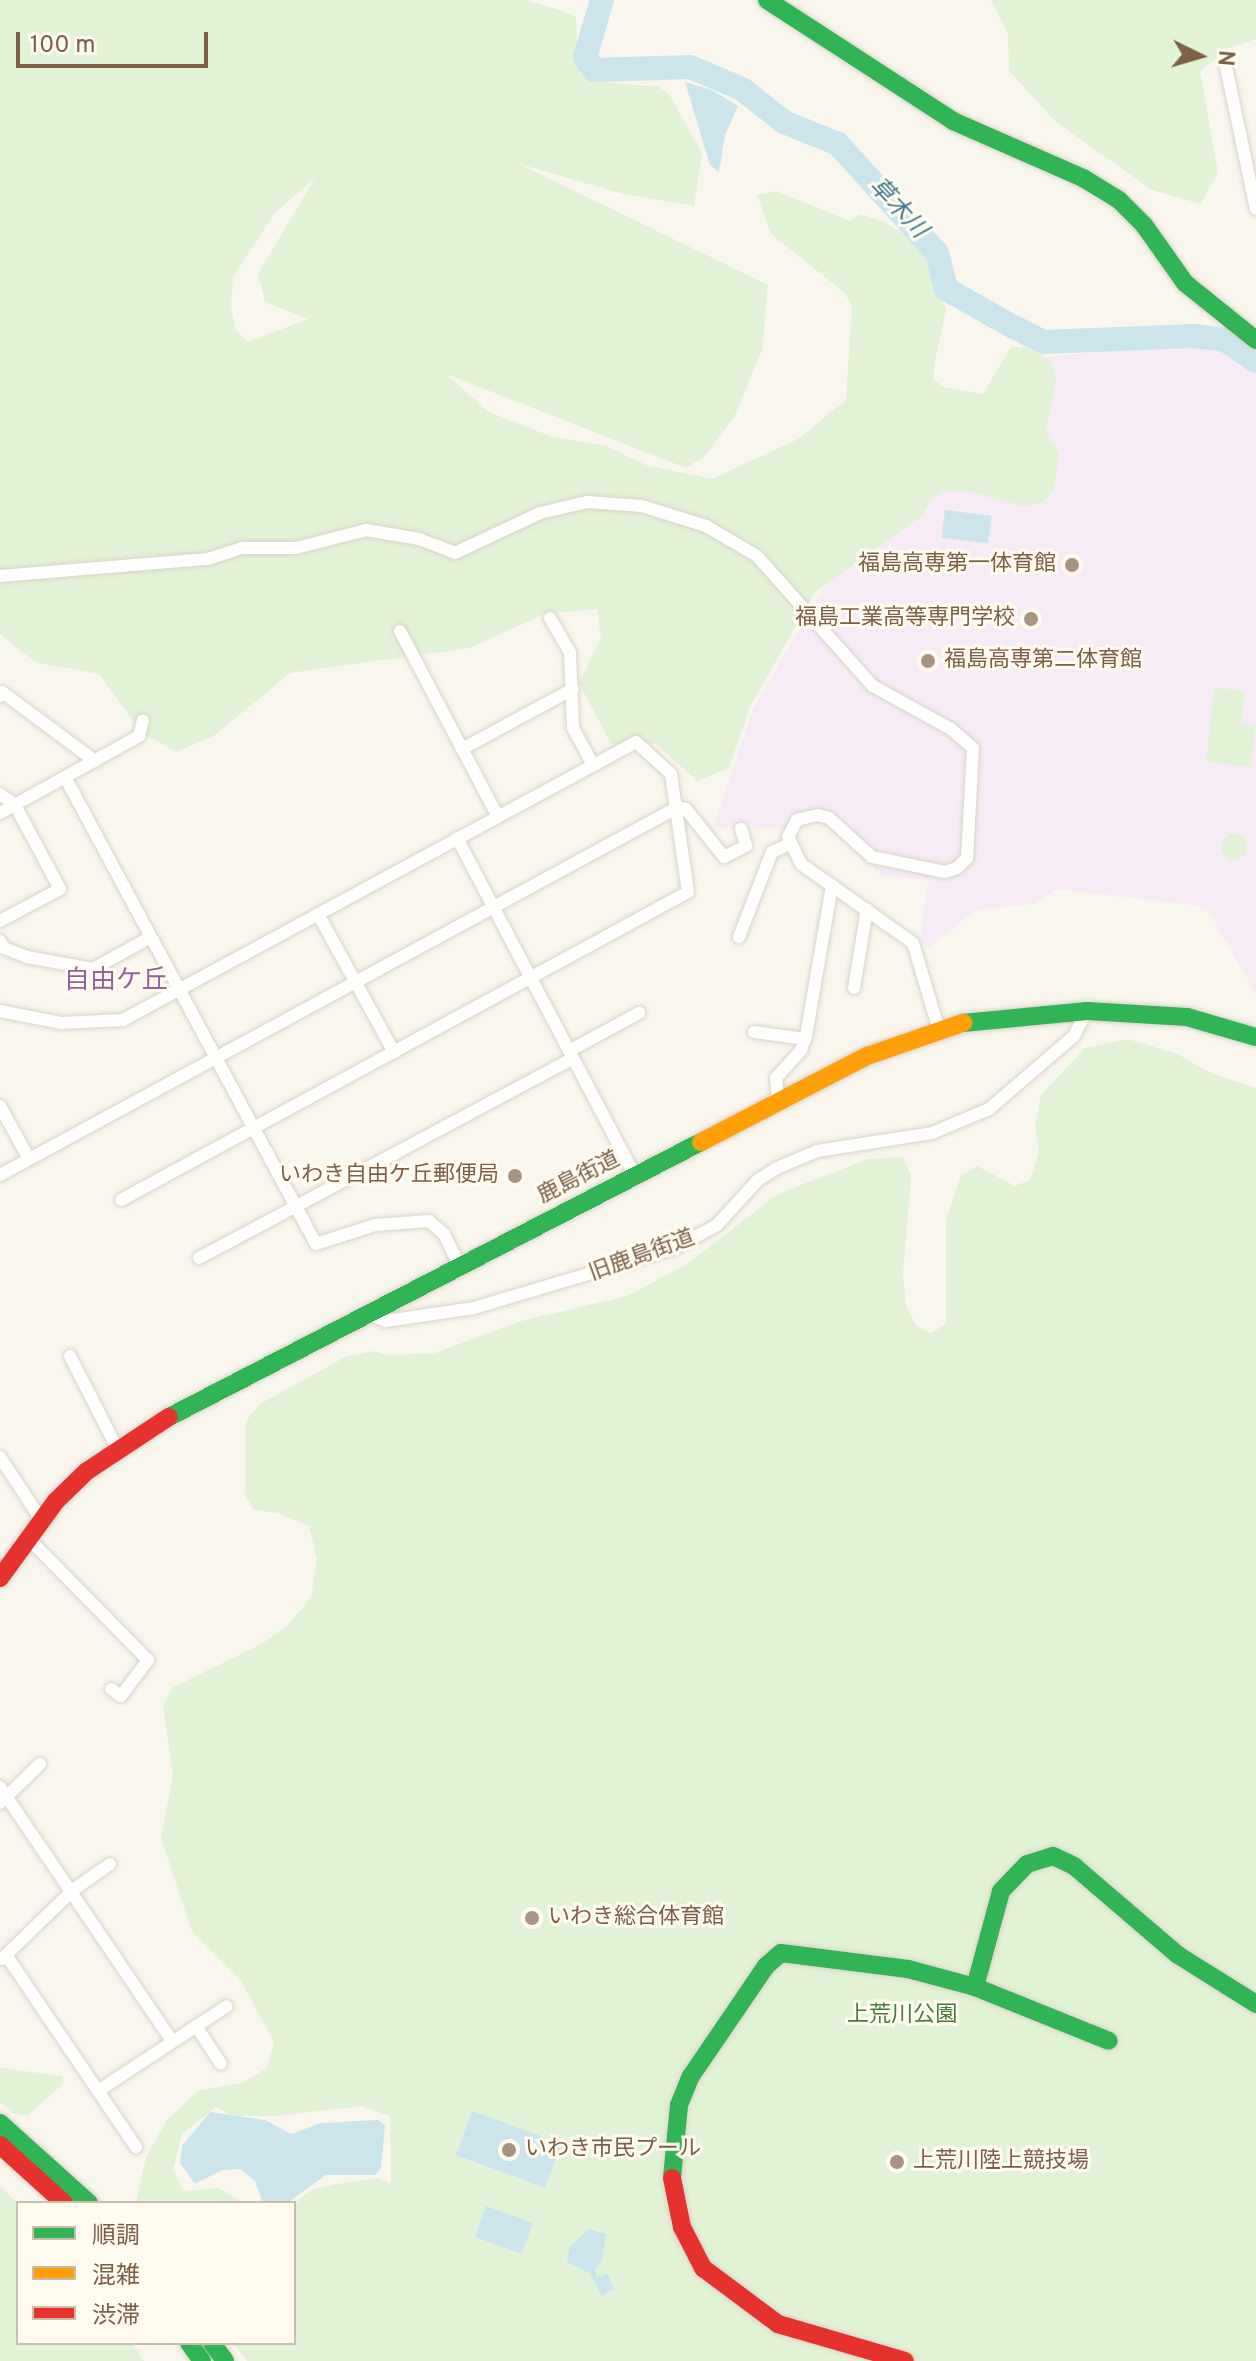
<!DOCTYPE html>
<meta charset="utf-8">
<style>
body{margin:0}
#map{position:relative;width:1256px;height:2361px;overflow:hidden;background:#f9f6ed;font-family:Overpass,"Noto Sans JP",sans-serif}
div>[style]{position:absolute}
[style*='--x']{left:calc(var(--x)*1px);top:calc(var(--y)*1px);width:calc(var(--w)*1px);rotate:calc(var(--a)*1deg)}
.education>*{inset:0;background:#f7ecf5}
.green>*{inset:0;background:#e2f2d6}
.round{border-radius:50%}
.water>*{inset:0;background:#cce5ec;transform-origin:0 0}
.river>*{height:24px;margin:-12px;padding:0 12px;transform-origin:12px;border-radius:12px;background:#cce5ec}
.roads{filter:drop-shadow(0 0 2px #d9d3ca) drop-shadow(0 0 2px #d9d3ca)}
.street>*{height:12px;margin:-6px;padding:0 6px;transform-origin:6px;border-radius:6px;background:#fefefc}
.fast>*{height:18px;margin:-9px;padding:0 9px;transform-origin:9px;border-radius:9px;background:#30b455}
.slow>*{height:18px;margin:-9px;padding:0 9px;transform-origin:9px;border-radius:9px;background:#ff9f0a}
.jam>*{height:18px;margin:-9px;padding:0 9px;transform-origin:9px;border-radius:9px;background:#e5322d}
.dots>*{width:22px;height:22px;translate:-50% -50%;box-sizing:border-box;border:4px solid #fffbef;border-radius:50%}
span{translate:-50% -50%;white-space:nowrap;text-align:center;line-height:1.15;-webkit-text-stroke:6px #fffbef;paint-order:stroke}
.poi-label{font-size:22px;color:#7c6047}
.right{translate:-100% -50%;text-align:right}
.left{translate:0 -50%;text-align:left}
.street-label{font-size:22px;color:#7c6047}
.park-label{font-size:22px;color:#477d3b}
.water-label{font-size:24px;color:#3e7a92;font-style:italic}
.quarter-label{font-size:26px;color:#92639f}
.legend{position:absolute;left:16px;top:2201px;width:280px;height:144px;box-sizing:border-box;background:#fffbef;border:2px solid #cbbdac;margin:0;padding:10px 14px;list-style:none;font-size:24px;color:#7c6047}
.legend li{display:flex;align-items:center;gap:16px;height:40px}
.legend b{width:40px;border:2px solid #cbbdac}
.north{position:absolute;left:1160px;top:16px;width:80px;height:80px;-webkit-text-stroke:6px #fffbef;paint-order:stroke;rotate:95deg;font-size:22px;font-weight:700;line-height:32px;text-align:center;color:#7c6047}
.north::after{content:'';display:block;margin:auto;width:28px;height:36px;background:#7c6047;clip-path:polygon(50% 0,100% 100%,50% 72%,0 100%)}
.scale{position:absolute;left:16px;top:32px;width:192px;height:36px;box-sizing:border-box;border:4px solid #7c6047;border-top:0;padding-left:10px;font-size:24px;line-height:28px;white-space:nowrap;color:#7c6047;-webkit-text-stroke:6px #fffbef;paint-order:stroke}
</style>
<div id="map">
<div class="education">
<div style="clip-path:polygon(1194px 340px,1222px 346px,1256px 368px,1256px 994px,1206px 907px,1058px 889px,1033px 904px,976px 910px,929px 948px,920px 941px,928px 880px,881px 875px,825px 825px,813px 822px,797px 829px,714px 827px,753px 709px,858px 529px,1030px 359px)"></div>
</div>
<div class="green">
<div style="clip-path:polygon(evenodd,0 0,525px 0,563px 11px,576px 17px,577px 50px,590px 81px,659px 87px,669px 94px,702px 153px,694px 206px,623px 194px,519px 164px,768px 285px,762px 350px,735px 415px,705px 456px,686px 468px,446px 374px,489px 412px,550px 436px,606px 446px,646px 465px,712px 479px,798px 439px,846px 400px,852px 308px,845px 293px,771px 234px,757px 195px,776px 191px,850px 221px,860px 214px,885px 222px,930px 250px,946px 310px,934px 366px,934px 380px,943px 387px,983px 394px,1011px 347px,1026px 347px,1051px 361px,1056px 379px,1046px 432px,1059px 454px,1054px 490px,1044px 501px,1026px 507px,966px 491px,942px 492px,931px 499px,922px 516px,815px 592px,750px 707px,729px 768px,697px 781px,656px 744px,611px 744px,579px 683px,601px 638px,597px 609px,544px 614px,470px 648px,290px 673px,215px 735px,176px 752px,141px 732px,99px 674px,37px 663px,0 634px,0 0,315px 178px,258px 274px,265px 302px,308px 319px,248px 342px,236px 330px,231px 307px,233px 277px,274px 214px,315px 178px)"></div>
<div style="clip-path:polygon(991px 0,1256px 0,1256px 39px,1229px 48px,1200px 71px,1218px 172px,1201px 204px,1152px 190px,1056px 122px,1009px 71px,1008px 34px)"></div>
<div style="clip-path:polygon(1214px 687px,1245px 691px,1241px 723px,1255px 725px,1251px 767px,1206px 762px)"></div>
<div class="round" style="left:1221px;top:834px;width:26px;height:26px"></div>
<div style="clip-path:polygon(1128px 1039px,1177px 1054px,1211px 1073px,1256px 1088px,1256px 2361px,905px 2361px,868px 2351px,865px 2361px,247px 2361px,233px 2343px,294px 2343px,294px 2204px,311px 2190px,337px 2184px,378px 2178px,391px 2184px,390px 2116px,361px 2106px,277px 2116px,233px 2116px,216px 2107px,182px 2134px,173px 2169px,183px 2191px,219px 2188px,243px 2203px,136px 2203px,146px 2157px,167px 2120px,198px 2091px,244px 2082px,267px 2068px,274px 2042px,241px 1981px,192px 1932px,161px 1838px,173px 1776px,163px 1706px,172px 1688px,263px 1643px,289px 1624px,311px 1597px,317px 1560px,309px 1526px,278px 1513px,254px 1510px,245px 1495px,246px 1421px,260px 1404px,345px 1357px,374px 1351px,387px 1355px,435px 1353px,521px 1321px,627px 1296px,687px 1264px,778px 1194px,868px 1159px,903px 1157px,911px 1176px,903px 1275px,906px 1305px,916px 1326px,931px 1333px,946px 1324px,946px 1219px,961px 1176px,977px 1166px,1015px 1186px,1030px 1180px,1039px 1152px,1035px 1127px,1041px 1095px,1085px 1048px)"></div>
<div style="clip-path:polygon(0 2068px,63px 2076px,63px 2084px,27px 2116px,13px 2113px,0 2102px)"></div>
<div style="clip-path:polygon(0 2187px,18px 2203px,18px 2343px,132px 2343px,144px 2361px,0 2361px)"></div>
</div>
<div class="water">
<div style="clip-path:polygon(685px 82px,712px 90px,738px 106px,725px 135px,719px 172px,710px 165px)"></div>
<div style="left:945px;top:510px;width:47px;height:28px;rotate:7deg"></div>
<div style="left:472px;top:2111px;width:95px;height:47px;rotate:20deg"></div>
<div style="clip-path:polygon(210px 2112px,265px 2120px,291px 2134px,321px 2123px,378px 2120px,385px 2125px,381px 2168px,375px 2175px,326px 2175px,287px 2203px,263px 2203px,255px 2181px,240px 2169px,222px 2170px,195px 2184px,180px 2163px,182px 2146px)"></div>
<div style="left:486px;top:2206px;width:50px;height:33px;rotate:20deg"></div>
<div style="clip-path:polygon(589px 2229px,606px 2234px,602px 2261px,595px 2270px,597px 2277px,608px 2274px,614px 2289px,602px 2296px,590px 2274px,567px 2262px,570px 2246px)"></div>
</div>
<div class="river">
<div style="--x:602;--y:0;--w:59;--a:106.6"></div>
<div style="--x:585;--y:57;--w:16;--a:55"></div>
<div style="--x:594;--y:70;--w:96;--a:-1.8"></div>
<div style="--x:690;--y:67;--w:56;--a:22.9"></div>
<div style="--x:742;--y:89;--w:53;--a:38.2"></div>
<div style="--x:784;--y:122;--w:58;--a:22.2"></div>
<div style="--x:838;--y:144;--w:147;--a:47.8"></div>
<div style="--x:937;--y:253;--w:37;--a:76"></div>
<div style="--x:946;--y:289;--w:76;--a:29.3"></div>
<div style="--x:1012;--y:326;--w:36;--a:27"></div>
<div style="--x:1044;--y:342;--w:150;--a:-2.3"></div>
<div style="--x:1194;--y:336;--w:31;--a:7"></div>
<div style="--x:1225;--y:340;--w:37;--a:34"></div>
</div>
<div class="roads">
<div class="street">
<div style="--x:1225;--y:62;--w:150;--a:78.1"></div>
<div style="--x:0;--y:576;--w:209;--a:-4.7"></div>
<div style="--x:208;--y:559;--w:36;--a:-18"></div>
<div style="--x:242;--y:548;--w:54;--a:0"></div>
<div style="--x:296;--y:548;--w:72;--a:-14.4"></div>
<div style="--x:366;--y:530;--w:54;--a:9.6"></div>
<div style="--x:419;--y:539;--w:39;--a:21"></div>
<div style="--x:455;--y:553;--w:94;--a:-25.2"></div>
<div style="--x:540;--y:513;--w:48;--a:-13.2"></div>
<div style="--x:587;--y:502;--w:55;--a:4.2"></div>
<div style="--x:642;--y:506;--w:67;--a:17.4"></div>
<div style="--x:706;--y:526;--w:59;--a:30.5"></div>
<div style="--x:757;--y:556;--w:174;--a:48.3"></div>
<div style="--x:873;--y:686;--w:89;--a:28.9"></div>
<div style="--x:951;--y:729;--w:29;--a:41"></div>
<div style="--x:973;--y:748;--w:110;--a:93.1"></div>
<div style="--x:967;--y:858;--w:14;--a:135"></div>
<div style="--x:957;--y:868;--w:13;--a:162"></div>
<div style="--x:945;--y:872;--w:75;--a:-168.4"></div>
<div style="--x:872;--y:857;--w:58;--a:-137.8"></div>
<div style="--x:829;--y:818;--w:11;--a:-165"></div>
<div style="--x:818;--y:815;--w:22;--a:167"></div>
<div style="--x:797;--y:820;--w:19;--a:118"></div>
<div style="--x:788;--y:837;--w:30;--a:64"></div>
<div style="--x:801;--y:864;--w:137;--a:35.2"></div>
<div style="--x:913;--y:943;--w:91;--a:73.4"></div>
<div style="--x:550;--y:618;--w:39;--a:60"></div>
<div style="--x:570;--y:652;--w:76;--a:87.7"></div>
<div style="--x:573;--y:728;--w:42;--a:61.6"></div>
<div style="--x:400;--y:631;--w:210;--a:62.2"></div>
<div style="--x:0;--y:696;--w:4;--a:-63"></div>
<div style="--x:2;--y:692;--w:116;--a:36.6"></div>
<div style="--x:462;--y:749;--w:126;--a:-28.4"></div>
<div style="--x:65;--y:777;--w:530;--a:61.74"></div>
<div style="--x:316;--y:1244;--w:62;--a:-17.9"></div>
<div style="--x:375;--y:1225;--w:54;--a:-4.2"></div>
<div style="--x:429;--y:1221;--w:20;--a:41"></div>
<div style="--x:444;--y:1234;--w:34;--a:64"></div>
<div style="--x:0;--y:794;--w:19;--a:36"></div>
<div style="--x:15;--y:805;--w:95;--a:61.8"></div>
<div style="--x:60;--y:889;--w:68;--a:151.9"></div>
<div style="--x:0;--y:813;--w:159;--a:-29"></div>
<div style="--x:139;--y:736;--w:16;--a:-76"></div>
<div style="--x:457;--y:838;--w:383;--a:62.2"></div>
<div style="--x:318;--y:914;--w:158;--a:61.2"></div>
<div style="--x:739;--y:937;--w:91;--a:-68.8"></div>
<div style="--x:772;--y:852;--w:17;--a:-24"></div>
<div style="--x:0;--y:941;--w:8;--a:60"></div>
<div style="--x:4;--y:948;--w:25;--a:21"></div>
<div style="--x:27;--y:957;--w:67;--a:10.3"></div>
<div style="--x:93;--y:969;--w:66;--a:-28.9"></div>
<div style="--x:854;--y:988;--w:80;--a:-80.7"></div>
<div style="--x:0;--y:1011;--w:62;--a:11.1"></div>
<div style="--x:61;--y:1023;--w:62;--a:-2.8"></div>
<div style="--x:123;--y:1020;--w:583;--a:-28.45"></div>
<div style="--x:636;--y:742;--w:47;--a:42.4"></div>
<div style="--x:671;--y:774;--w:119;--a:81.8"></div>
<div style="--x:688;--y:892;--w:645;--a:151.49"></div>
<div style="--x:754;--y:1032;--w:51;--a:7.8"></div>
<div style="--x:569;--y:1051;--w:80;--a:-28.5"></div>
<div style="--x:778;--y:1100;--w:22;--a:-95"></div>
<div style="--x:776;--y:1078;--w:38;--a:-48"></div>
<div style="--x:801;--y:1050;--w:15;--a:-70"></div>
<div style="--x:806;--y:1036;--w:153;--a:-80.2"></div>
<div style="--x:0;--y:1106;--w:60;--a:61.3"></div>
<div style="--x:0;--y:1175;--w:771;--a:-28.49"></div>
<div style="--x:678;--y:807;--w:8;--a:14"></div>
<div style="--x:686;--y:809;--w:61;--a:51.6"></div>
<div style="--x:724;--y:857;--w:25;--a:-27"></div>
<div style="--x:746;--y:846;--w:18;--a:-106"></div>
<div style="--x:199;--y:1258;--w:423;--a:-28.1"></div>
<div style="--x:365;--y:1313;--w:22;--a:21"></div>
<div style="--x:386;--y:1321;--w:89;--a:-8.4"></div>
<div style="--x:474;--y:1308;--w:210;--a:-16.6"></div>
<div style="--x:675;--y:1248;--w:48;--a:-28.7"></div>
<div style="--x:717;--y:1225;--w:61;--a:-47.7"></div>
<div style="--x:758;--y:1180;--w:22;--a:-32"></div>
<div style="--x:777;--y:1168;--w:43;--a:-23"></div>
<div style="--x:817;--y:1151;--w:116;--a:-8.9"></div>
<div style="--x:932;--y:1133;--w:62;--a:-22.8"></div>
<div style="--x:989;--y:1109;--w:112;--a:-40.7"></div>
<div style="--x:1074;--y:1036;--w:28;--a:-63"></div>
<div style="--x:70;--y:1356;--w:106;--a:62.9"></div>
<div style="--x:0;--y:1457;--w:77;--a:56.7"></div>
<div style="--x:29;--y:1539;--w:170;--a:45.5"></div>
<div style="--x:148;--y:1660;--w:45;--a:126.9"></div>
<div style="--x:121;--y:1696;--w:12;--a:-145"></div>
<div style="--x:0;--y:1787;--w:307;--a:55.9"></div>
<div style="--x:0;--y:1803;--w:56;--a:-44.3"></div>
<div style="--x:6;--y:1955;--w:232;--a:55.9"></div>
<div style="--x:2;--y:1959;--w:99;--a:-44.2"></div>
<div style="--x:73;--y:1890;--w:45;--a:-35.1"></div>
<div style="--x:196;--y:2026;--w:45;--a:56.7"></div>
<div style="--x:98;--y:2091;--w:154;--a:-33.4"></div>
</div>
<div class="fast">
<div style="--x:767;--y:0;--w:222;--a:33"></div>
<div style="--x:953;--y:121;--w:142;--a:23.7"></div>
<div style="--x:1083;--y:178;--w:42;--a:31.4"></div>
<div style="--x:1119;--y:200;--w:35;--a:45"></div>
<div style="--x:1144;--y:225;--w:71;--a:54.7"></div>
<div style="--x:1185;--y:283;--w:91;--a:38.8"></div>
<div style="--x:963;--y:1023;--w:125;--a:-5.5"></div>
<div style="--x:1087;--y:1011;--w:100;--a:3.4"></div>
<div style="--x:1187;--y:1017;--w:72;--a:16.2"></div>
<div style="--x:169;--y:1417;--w:599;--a:-27.34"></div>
<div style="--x:975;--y:1987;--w:99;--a:-74.8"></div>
<div style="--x:1001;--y:1891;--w:37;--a:-46"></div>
<div style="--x:1027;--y:1864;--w:27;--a:-17"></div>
<div style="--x:1053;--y:1856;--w:23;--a:25"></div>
<div style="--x:1074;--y:1866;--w:137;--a:40.6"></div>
<div style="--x:1178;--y:1955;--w:92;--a:32.1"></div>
<div style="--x:0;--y:2123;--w:120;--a:42"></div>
<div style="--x:672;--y:2178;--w:73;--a:-84.5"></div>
<div style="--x:679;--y:2105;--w:31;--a:-68"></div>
<div style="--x:691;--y:2076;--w:133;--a:-55.7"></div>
<div style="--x:766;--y:1966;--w:20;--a:-41"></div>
<div style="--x:781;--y:1953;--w:128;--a:7.2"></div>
<div style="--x:908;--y:1969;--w:69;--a:15"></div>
<div style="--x:975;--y:1987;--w:144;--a:21.9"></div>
<div style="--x:189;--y:2343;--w:22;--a:54"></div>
<div style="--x:212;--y:2343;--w:22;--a:54"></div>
</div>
<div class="slow">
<div style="--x:701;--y:1142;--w:187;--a:-27.4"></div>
<div style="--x:867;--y:1056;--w:102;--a:-19"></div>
</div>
<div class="jam">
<div style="--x:0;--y:1578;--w:95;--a:-54"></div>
<div style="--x:56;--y:1501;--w:43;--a:-44.1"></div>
<div style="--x:87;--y:1471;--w:98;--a:-33.4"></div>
<div style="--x:0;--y:2145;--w:86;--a:42.2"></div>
<div style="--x:672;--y:2178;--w:50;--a:78.5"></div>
<div style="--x:682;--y:2227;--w:46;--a:62.9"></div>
<div style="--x:703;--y:2268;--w:94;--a:36.7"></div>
<div style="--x:778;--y:2324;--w:132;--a:16.2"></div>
</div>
</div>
<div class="dots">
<div style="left:1072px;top:565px;background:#a89481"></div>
<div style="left:1031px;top:619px;background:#a89481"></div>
<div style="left:928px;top:661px;background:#a89481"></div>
<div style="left:515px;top:1176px;background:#a89481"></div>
<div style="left:532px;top:1918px;background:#a89481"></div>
<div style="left:509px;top:2150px;background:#a89481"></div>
<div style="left:897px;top:2162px;background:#a89481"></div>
</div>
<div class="poi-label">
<span class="right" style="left:1056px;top:565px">福島高専第一体育館</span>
<span class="right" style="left:1015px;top:619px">福島工業高等専門学校</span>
<span class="left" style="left:944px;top:661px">福島高専第二体育館</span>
<span class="right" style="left:499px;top:1176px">いわき自由ケ丘郵便局</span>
<span class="left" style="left:548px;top:1918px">いわき総合体育館</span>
<span class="left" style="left:525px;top:2150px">いわき市民プール</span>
<span class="left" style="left:913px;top:2162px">上荒川陸上競技場</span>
</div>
<div class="street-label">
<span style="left:579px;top:1178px;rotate:-27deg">鹿島街道</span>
<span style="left:642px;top:1256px;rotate:-20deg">旧鹿島街道</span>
</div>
<div class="park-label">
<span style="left:902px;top:2016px">上荒川公園</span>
</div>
<div class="water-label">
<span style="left:897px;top:209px;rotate:47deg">草木川</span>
</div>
<div class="quarter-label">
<span style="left:116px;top:982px">自由ケ丘</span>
</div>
<ul class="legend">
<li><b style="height:10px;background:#30b455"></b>順調</li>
<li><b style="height:10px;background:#ff9f0a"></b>混雑</li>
<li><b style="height:10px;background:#e5322d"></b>渋滞</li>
</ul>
<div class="north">N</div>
<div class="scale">100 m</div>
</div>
